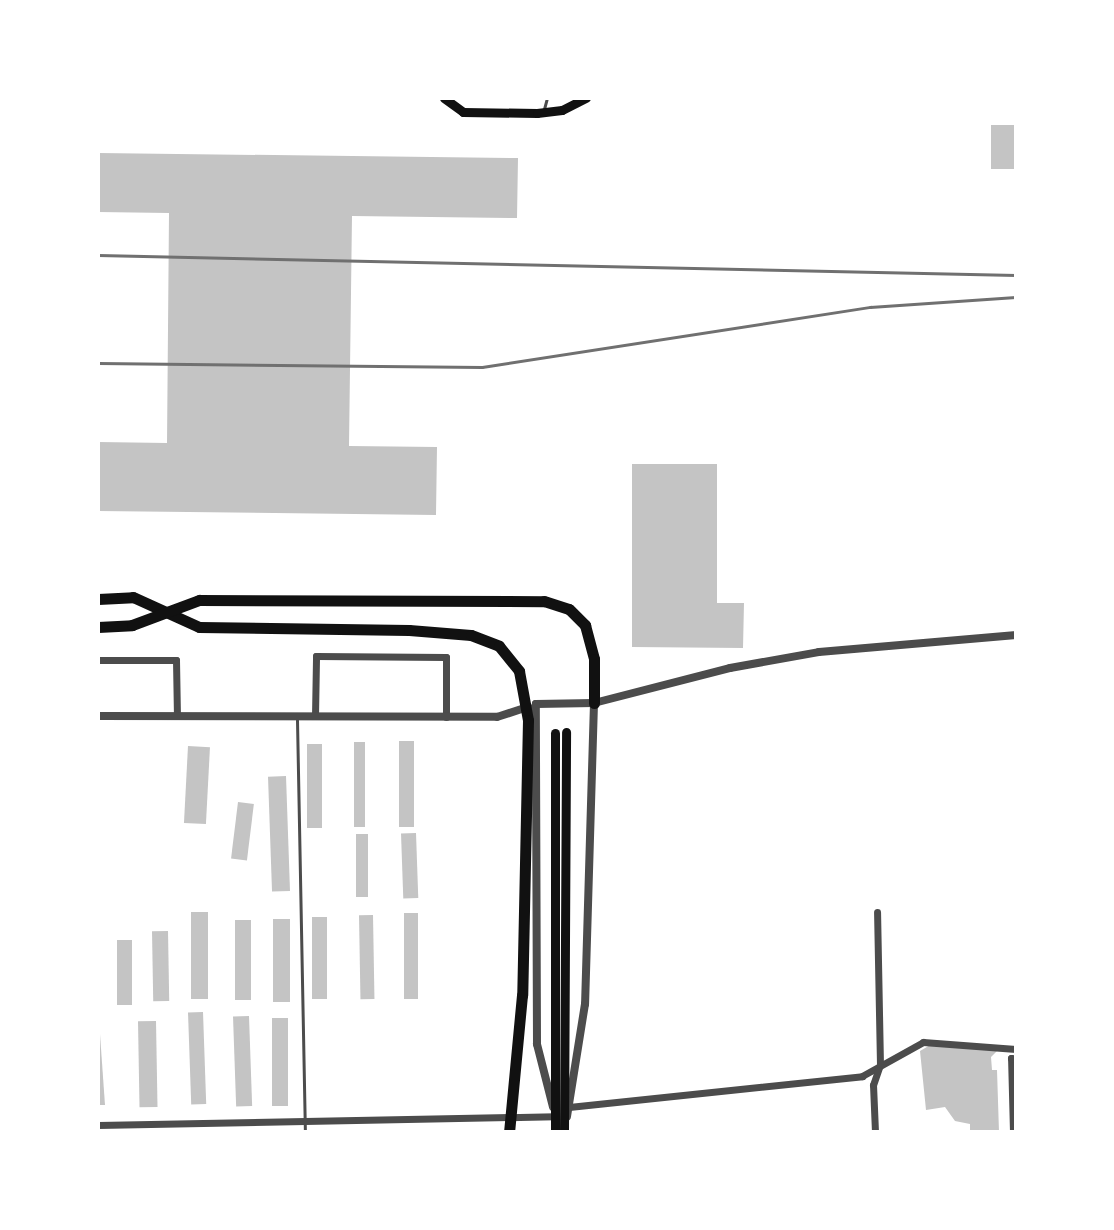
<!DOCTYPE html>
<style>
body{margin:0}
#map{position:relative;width:1114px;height:1230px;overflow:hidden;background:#fff;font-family:Spectral,serif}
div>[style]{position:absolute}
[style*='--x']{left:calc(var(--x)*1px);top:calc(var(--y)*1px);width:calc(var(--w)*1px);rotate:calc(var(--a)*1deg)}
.building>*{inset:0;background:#c4c4c4;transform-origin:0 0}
.service>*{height:3px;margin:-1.5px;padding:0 1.5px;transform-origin:1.5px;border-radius:1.5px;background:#4c4c4c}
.minor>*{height:7px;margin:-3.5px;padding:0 3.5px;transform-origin:3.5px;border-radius:3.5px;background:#4c4c4c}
.tertiary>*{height:8px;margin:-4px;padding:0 4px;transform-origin:4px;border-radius:4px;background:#4c4c4c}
.secondary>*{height:9px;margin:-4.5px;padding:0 4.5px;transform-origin:4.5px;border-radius:4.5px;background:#111}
.trunk>*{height:11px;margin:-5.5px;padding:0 5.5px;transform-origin:5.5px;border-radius:5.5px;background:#111}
.rail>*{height:3px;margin:-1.5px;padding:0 1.5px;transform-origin:1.5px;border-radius:1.5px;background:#707070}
span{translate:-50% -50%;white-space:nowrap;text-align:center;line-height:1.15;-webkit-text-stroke:6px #fff;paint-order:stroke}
.frame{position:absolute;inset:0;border:100px solid #fff;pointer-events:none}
</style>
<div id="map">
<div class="building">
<div style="left:991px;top:125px;width:25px;height:44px"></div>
<div style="clip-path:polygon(98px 153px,518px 158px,517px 218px,352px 216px,349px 446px,437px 447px,436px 515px,98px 511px,98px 442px,167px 443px,169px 213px,98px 212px)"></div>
<div style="clip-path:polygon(632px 464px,717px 464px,717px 603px,744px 603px,743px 648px,632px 647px)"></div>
<div style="left:399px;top:741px;width:15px;height:86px"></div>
<div style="left:354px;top:742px;width:11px;height:85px"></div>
<div style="left:307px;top:744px;width:15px;height:84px"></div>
<div style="left:188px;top:746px;width:22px;height:77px;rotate:3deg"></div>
<div style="left:286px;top:776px;width:115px;height:18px;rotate:88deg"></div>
<div style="left:238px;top:802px;width:16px;height:57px;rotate:7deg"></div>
<div style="left:416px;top:833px;width:65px;height:15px;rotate:88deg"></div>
<div style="left:356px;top:834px;width:12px;height:63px"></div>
<div style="left:208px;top:912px;width:87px;height:17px;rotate:90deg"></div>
<div style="left:404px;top:913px;width:14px;height:86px"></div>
<div style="left:373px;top:915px;width:84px;height:14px;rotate:89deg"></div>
<div style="left:312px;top:917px;width:15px;height:82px"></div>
<div style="left:273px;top:919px;width:17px;height:83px"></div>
<div style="left:235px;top:920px;width:16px;height:80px"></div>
<div style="left:168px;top:931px;width:70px;height:16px;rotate:89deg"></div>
<div style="left:117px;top:940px;width:15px;height:65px"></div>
<div style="clip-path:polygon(98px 1006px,105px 1105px,98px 1105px)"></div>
<div style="left:203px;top:1012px;width:92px;height:15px;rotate:88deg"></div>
<div style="left:249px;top:1016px;width:90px;height:16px;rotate:88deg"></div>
<div style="left:272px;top:1018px;width:16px;height:88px"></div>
<div style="left:156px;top:1021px;width:86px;height:18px;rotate:89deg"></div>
<div style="clip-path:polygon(932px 1044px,997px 1051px,991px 1057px,992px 1070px,997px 1070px,999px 1132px,970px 1132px,970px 1124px,955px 1121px,945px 1107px,926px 1110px,920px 1051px)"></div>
</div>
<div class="service">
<div style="--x:544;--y:109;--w:11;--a:-75"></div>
<div style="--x:297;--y:720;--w:412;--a:88.9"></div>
</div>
<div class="minor">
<div style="--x:98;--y:660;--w:78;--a:0"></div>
<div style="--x:176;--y:660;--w:55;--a:89"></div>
<div style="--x:315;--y:716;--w:60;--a:-89"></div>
<div style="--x:316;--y:656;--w:130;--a:0.4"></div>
<div style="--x:446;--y:657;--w:60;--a:90"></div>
<div style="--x:569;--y:1107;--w:295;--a:-6"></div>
<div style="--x:862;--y:1076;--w:70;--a:-29.1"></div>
<div style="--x:923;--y:1042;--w:93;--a:4.3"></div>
<div style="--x:98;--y:1125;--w:457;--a:-1.1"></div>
<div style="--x:875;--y:1132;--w:47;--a:-92.4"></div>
<div style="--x:873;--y:1085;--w:21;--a:-71"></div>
<div style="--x:880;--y:1065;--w:153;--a:-91.1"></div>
<div style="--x:1013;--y:1132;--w:74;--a:-91.5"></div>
<div style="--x:1011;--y:1058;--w:5;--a:11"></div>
</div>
<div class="tertiary">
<div style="--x:594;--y:703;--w:140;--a:-14.4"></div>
<div style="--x:730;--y:668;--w:90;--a:-10.2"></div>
<div style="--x:819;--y:652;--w:198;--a:-4.9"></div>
<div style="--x:98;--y:716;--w:399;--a:0.1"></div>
<div style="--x:497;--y:717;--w:33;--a:-18"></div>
<div style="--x:553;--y:1107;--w:65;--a:-104.3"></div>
<div style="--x:537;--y:1044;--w:340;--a:-90.2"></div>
<div style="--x:536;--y:704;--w:58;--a:-1"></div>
<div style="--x:594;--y:703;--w:301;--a:91.7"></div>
<div style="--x:585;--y:1004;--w:114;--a:99.1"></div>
</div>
<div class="secondary">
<div style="--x:444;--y:98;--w:24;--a:36"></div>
<div style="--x:463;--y:112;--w:74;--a:0.8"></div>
<div style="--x:537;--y:113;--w:25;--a:-7"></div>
<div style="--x:562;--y:110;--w:27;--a:-27"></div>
<div style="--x:555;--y:733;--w:399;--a:90"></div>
<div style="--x:564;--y:1132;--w:400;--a:-89.7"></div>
</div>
<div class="trunk">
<div style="--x:98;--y:599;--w:35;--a:-3"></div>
<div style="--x:133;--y:597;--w:72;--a:24.4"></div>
<div style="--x:199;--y:627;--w:210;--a:0.8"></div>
<div style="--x:409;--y:630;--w:62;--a:4.6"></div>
<div style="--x:471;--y:635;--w:30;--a:21"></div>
<div style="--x:499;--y:646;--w:32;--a:51"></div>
<div style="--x:519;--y:671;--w:50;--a:79.6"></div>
<div style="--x:528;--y:720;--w:275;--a:91.2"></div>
<div style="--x:522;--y:995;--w:138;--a:95.4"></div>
<div style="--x:98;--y:627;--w:34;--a:-3"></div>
<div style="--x:132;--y:625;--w:72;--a:-20.5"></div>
<div style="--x:199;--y:600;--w:345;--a:0.2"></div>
<div style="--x:544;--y:601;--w:26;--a:18"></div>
<div style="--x:569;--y:609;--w:23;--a:45"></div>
<div style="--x:585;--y:625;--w:35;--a:75"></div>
<div style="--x:594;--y:659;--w:44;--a:90"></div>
</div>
<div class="rail">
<div style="--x:98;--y:255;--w:918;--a:1.25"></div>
<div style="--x:98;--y:363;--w:384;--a:0.6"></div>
<div style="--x:482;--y:367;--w:393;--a:-8.8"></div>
<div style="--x:870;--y:307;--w:146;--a:-3.9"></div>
</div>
<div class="frame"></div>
</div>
